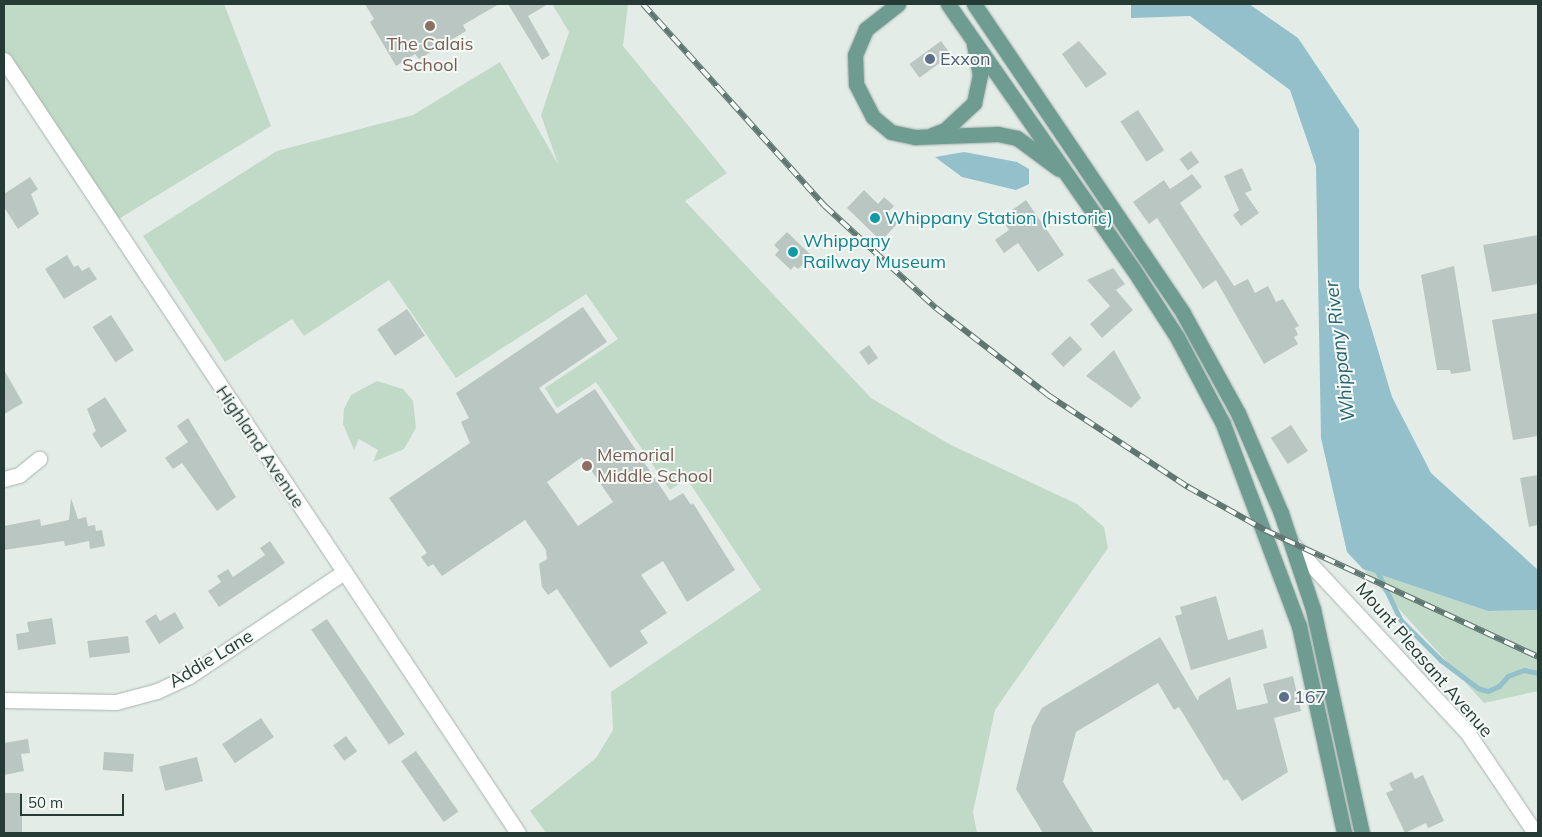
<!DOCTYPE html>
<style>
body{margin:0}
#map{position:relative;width:1542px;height:837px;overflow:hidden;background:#e4ece8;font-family:Mulish,sans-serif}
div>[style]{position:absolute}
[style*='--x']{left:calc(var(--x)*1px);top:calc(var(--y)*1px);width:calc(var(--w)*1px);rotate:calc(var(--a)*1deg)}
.green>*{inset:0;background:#c0dac7}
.water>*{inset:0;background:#93c0ca}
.stream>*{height:4.5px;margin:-2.25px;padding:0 2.25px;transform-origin:2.25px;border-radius:2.25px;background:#93c0ca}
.building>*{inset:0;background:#bac6c1;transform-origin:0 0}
.roads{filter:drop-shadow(0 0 1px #a7b3af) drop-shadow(0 0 1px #a7b3af)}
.street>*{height:15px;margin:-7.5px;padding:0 7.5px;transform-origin:7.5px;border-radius:7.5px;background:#fff}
.secondary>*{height:15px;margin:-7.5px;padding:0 7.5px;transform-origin:7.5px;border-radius:7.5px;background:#fff}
.primary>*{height:15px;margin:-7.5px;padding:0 7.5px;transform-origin:7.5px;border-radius:7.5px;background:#6e9c91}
.rail>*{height:5.5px;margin-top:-2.75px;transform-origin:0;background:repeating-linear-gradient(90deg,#f4f9f6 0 11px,#607671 0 22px);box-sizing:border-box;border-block:1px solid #607671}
.dots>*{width:14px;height:14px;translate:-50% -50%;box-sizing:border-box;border:2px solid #f4f9f6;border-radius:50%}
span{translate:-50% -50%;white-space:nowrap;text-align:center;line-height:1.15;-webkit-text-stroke:4px #f4f9f6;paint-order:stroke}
.education-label{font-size:18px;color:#785e54}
.left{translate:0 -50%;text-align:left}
.service-label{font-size:18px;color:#4e5e75}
.culture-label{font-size:18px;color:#0d838f}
.street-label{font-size:18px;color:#263b36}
.water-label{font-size:19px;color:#276270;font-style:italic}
.frame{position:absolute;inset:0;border:5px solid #263b36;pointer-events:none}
.scale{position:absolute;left:20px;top:794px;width:104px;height:22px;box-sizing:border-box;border:2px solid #263b36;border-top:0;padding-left:6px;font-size:15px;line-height:18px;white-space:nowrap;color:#263b36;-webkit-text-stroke:4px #f4f9f6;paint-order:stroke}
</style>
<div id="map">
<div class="green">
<div style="clip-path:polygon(4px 4px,224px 4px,271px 126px,112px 223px,4px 60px)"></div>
<div style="clip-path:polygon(552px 4px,628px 4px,623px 46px,727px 173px,685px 201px,871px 398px,951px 445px,1077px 504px,1104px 527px,1108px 548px,995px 710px,973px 812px,977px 833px,546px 833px,530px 811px,596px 758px,613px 730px,611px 692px,761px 590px,687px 479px,670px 490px,596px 382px,557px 408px,545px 388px,618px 339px,586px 294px,456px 378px,389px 280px,304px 336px,292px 319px,225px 362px,143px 236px,277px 151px,413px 115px,500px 62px,558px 164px,541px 115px,569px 32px)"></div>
<div style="clip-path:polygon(377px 381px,403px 389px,413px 401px,416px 428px,404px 449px,373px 462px,378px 450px,359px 439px,354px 450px,343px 424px,344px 409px,351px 395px)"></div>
<div style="clip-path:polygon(1363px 569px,1488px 611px,1538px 610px,1538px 691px,1484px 703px)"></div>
</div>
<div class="water">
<div style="clip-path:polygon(1131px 4px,1249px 4px,1298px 38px,1359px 129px,1359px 287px,1392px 397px,1431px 473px,1538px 570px,1538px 610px,1488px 611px,1363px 569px,1347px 552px,1321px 438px,1316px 166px,1290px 90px,1190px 16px,1131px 18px)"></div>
<div style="clip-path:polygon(964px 152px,1017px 162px,1029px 169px,1029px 184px,1016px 190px,962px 177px,935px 157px)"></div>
</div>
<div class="stream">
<div style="--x:1377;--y:570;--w:55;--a:64.4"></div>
<div style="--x:1401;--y:620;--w:57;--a:45"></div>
<div style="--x:1441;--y:660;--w:46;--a:37.1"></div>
<div style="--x:1478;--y:688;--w:10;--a:17"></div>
<div style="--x:1488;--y:691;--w:12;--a:-24"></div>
<div style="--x:1499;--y:686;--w:13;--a:-48"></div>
<div style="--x:1508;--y:676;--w:17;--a:-21"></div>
<div style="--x:1524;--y:670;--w:14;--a:12"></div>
</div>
<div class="building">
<div style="clip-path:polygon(365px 4px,499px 4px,463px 25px,466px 31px,419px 59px,415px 54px,396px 66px,370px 22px,374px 19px)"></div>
<div style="clip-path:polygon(508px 4px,548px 4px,528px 16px,550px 55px,542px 60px)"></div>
<div style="left:941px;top:41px;width:17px;height:39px;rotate:54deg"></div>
<div style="clip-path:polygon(1079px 41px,1107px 74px,1086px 88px,1062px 54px)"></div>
<div style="left:1138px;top:110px;width:48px;height:21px;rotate:57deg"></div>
<div style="left:1191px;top:151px;width:14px;height:14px;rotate:54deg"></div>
<div style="clip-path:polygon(1242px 168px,1252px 190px,1245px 193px,1259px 213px,1241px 226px,1233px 215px,1239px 210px,1224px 176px)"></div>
<div style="clip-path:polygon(1192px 174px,1202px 187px,1180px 203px,1234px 286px,1248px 279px,1255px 293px,1268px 286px,1276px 302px,1283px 299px,1299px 326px,1295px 328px,1298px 335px,1294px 337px,1298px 344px,1264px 364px,1216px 280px,1203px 289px,1157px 218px,1149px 224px,1133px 202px,1164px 180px,1170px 189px)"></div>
<div style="clip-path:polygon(30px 177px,38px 189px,31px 194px,39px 214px,18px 229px,4px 207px,4px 194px)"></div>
<div style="clip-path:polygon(864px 190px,878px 204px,884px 197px,894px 206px,887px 213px,898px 223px,881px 241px,847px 208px)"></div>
<div style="clip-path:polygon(1026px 200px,1064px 255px,1038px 272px,1018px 243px,1004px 253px,995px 240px,1009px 230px,1001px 218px)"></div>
<div style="clip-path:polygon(787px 232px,812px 256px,798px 269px,794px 266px,791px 270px,775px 255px,779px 250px,774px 245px)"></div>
<div style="clip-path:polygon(1538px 235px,1538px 284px,1492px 292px,1483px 245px)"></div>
<div style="clip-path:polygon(67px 255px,74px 267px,78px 265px,82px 271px,89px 267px,97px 279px,64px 299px,45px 269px)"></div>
<div style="clip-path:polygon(1454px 266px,1471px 371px,1451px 374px,1450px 370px,1437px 370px,1421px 275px)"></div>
<div style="clip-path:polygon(1113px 268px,1125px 284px,1116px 290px,1133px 310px,1102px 338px,1090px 324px,1110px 306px,1087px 280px)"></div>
<div style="clip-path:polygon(evenodd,583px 307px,607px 342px,539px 388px,557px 414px,595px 389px,670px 501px,683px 493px,691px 505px,693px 503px,735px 570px,687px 602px,663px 561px,641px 575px,667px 613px,640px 631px,648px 643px,610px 668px,557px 589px,548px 595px,542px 587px,539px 564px,547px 559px,546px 550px,525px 520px,442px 576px,433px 564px,428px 567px,421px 557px,427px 553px,389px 498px,470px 443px,461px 422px,469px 418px,456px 393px,583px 307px,582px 457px,613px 502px,578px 526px,547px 482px,582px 457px)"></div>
<div style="left:407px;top:309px;width:32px;height:36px;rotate:56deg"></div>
<div style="clip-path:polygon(1538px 313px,1538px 436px,1513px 440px,1492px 320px)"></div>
<div style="left:111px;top:315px;width:42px;height:22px;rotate:57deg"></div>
<div style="left:1070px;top:336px;width:18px;height:26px;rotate:47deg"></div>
<div style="left:869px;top:345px;width:16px;height:12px;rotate:55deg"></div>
<div style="clip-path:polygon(1114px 350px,1141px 398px,1131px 408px,1086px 376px)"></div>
<div style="clip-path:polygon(4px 370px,23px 403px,4px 414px)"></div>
<div style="clip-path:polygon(105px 397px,127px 431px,101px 448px,92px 434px,96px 431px,87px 409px)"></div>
<div style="clip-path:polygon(188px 418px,236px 497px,217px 511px,182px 463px,173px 469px,165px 458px,188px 442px,177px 426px)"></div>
<div style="left:1291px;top:425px;width:31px;height:24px;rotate:57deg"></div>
<div style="clip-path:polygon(1538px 475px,1538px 525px,1529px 527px,1520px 478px)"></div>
<div style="clip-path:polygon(71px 498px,78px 519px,86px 517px,88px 526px,95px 525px,96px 531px,102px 530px,105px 546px,90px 549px,89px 541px,65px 546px,64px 541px,4px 550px,4px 526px,40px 519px,41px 526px,69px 520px)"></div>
<div style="clip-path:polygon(270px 541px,285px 563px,219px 607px,208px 591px,221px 582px,217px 576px,228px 569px,233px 577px,265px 555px,260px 548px)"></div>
<div style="clip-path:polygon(1216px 596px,1228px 640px,1263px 629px,1267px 648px,1191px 670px,1175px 616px,1182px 614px,1180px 607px)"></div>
<div style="clip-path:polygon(175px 612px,184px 628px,159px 644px,145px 621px,156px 614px,160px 621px)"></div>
<div style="clip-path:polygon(52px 618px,56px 644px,18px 650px,16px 634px,29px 632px,27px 622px)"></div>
<div style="left:327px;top:619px;width:139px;height:19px;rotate:56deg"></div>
<div style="left:128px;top:636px;width:17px;height:41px;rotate:83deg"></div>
<div style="clip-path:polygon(1160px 637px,1198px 701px,1199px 696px,1230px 677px,1237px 710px,1268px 703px,1263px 684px,1293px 676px,1301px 711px,1274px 718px,1288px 772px,1242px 801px,1227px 779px,1224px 781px,1179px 707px,1174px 710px,1158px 683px,1076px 732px,1063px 782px,1094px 833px,1043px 833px,1016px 789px,1032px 726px,1042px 708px)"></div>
<div style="left:261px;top:718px;width:23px;height:47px;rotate:56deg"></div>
<div style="left:346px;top:736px;width:19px;height:16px;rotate:54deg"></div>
<div style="clip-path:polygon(28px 739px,30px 753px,21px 754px,24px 771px,4px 775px,4px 743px)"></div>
<div style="left:416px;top:751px;width:74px;height:18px;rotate:55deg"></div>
<div style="left:104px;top:752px;width:30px;height:18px;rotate:4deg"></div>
<div style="left:197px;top:757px;width:25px;height:39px;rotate:76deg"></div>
<div style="clip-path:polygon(1412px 772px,1415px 779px,1423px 775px,1444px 821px,1428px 828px,1426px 823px,1405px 833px,1386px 793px,1393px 790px,1389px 783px)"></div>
<div style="left:22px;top:793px;width:40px;height:18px;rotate:90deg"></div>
</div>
<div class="roads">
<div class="street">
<div style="--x:4;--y:479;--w:16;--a:-15"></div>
<div style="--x:19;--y:475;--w:26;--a:-39"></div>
<div style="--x:1292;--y:544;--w:257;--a:47.1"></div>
<div style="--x:1467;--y:732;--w:122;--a:56"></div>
<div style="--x:4;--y:700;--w:112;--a:1"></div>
<div style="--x:116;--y:702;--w:42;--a:-15"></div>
<div style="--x:157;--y:691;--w:35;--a:-25"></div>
<div style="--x:189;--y:676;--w:187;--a:-33.9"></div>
</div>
<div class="secondary">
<div style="--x:4;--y:60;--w:928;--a:56.38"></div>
</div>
<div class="primary">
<div style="--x:898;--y:4;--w:41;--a:142"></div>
<div style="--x:866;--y:29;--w:28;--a:113"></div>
<div style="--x:855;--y:55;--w:29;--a:88"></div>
<div style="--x:856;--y:84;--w:37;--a:63"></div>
<div style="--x:873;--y:117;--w:23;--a:40"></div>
<div style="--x:891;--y:132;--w:25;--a:12"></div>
<div style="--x:915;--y:137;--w:83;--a:-2.1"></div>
<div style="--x:998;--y:134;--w:19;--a:12"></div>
<div style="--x:1017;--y:138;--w:52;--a:36.4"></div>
<div style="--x:948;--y:4;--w:323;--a:55.1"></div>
<div style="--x:1133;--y:269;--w:81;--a:57.1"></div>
<div style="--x:1177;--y:337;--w:98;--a:62.1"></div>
<div style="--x:1223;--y:424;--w:216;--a:69.4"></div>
<div style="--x:1299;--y:626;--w:212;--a:77.7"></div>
<div style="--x:974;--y:4;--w:373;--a:55.9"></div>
<div style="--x:1183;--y:313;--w:114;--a:61.2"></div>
<div style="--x:1238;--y:413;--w:109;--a:66.7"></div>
<div style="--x:1281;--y:513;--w:101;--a:71.6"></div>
<div style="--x:1313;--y:609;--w:229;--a:77.7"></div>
<div style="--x:932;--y:135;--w:14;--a:-21"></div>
<div style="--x:945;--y:130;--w:40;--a:-43"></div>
<div style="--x:974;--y:103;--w:29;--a:-78"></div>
<div style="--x:980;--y:75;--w:32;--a:-101"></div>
</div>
</div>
<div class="rail">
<div style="--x:643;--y:4;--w:272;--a:48"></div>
<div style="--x:825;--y:206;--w:151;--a:42.6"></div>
<div style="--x:936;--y:308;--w:142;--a:37.8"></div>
<div style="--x:1048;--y:395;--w:168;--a:33.3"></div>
<div style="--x:1188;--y:487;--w:88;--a:29.2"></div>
<div style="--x:1265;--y:530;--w:301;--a:24.9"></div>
</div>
<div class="dots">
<div style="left:430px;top:26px;background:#8d6e63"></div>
<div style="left:930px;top:59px;background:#5c6f8a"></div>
<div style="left:875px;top:218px;background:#0f9aa8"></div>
<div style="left:793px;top:252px;background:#0f9aa8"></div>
<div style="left:587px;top:466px;background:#8d6e63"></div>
<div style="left:1284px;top:697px;background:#5c6f8a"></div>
</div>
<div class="education-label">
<span style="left:430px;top:55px">The Calais<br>School</span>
<span class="left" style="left:597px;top:466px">Memorial<br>Middle School</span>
</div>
<div class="service-label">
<span class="left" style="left:940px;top:59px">Exxon</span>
<span class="left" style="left:1294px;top:697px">167</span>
</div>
<div class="culture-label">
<span class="left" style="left:885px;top:218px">Whippany Station (historic)</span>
<span class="left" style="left:803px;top:252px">Whippany<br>Railway Museum</span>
</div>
<div class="street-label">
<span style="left:260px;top:447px;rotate:56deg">Highland Avenue</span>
<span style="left:211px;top:659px;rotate:-31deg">Addie Lane</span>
<span style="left:1424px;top:660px;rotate:49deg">Mount Pleasant Avenue</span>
</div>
<div class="water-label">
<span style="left:1340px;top:351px;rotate:-97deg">Whippany River</span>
</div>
<div class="frame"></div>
<div class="scale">50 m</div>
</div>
